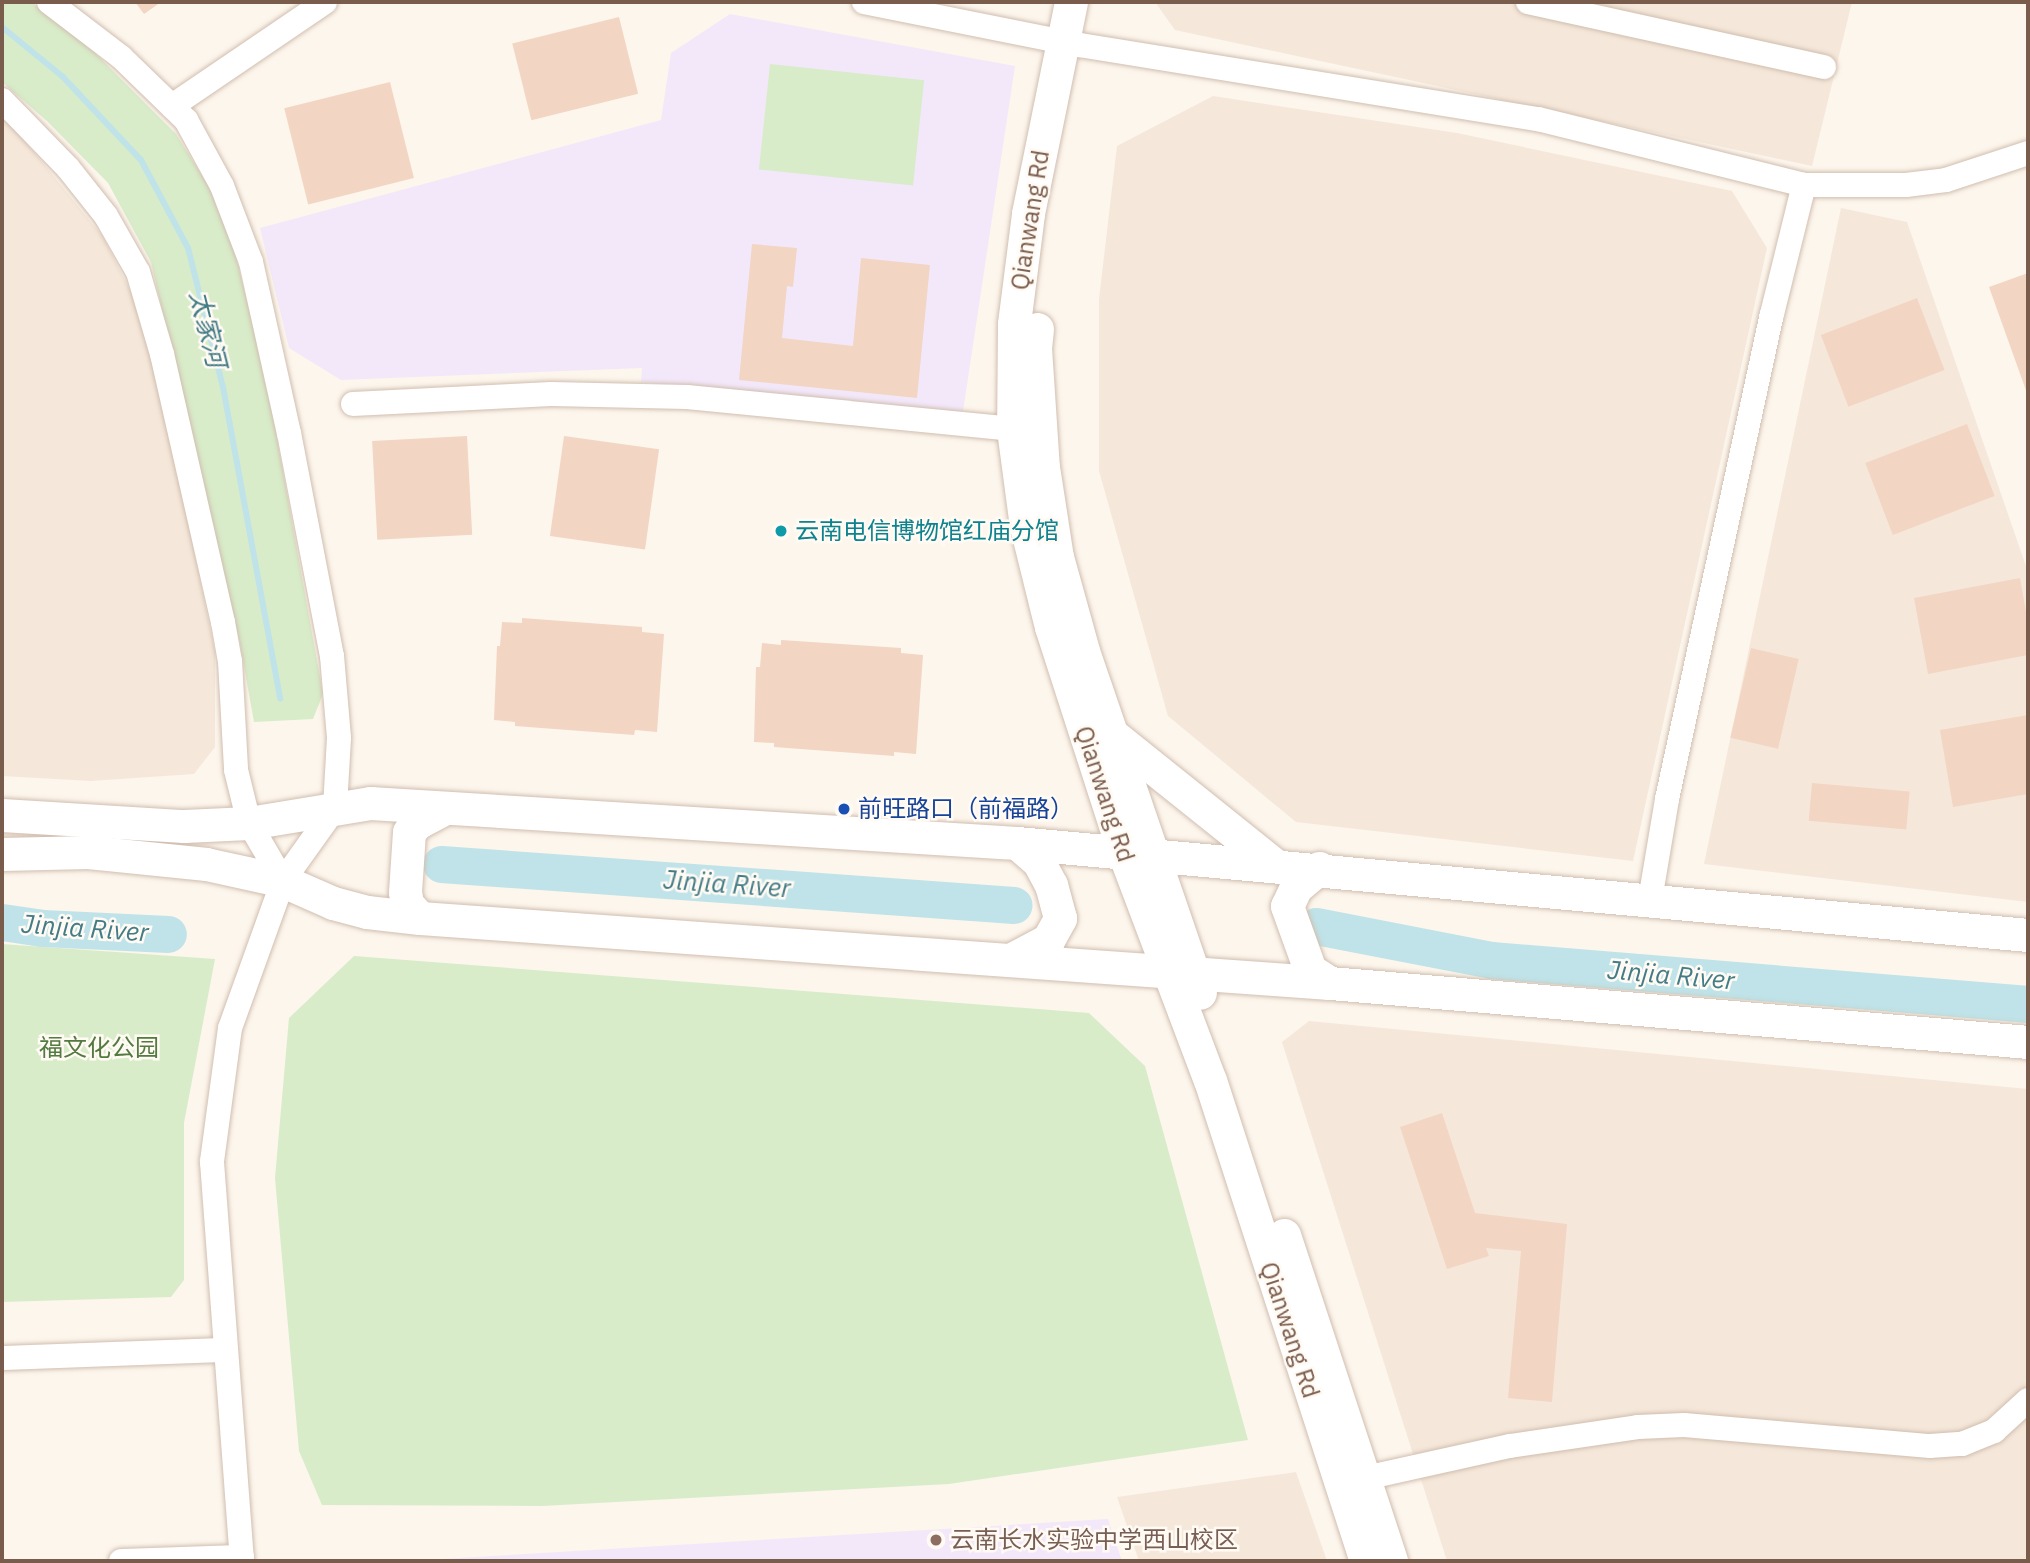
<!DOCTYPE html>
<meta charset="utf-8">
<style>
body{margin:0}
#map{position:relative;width:2030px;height:1563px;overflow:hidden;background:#fdf6ec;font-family:"IBM Plex Sans","Noto Sans SC",sans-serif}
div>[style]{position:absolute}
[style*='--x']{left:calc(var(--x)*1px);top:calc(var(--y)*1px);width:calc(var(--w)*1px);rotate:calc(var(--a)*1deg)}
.residential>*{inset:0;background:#f5e8da}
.education>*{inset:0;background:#f3e8fa}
.green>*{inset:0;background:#d8ecc9;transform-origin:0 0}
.stream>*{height:6px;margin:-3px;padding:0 3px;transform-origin:3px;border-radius:3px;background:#bfe3e8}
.river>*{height:37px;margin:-18.5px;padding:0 18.5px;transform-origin:18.5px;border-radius:18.5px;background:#bfe3e8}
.building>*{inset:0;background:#f3d5c3;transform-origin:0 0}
.roads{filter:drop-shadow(0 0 2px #d1beb0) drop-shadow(0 0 2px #d1beb0)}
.street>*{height:24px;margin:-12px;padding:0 12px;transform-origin:12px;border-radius:12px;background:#fff}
.secondary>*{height:33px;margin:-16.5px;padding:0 16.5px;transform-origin:16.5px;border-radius:16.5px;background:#fff}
.dots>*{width:19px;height:19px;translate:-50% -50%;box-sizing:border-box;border:4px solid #fffaf3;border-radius:50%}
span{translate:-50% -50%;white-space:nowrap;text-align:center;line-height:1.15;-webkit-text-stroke:5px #fffaf3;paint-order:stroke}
.street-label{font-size:24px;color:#7a5c4d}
.culture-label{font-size:24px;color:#0d838f}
.left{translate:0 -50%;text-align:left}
.transit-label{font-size:24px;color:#164399}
.park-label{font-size:24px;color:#537a41}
.education-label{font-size:24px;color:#785e54}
.water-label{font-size:26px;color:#437c86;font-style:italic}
.frame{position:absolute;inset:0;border:4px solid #7a5c4d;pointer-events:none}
</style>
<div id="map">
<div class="residential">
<div style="clip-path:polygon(1155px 2px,1852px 2px,1812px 166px,1175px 30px)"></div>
<div style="clip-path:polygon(1213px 96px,1457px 133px,1732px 191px,1767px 248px,1633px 861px,1296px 822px,1168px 716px,1099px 471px,1099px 299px,1117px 146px)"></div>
<div style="clip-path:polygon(2px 118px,16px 130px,103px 237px,142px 314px,166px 414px,215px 652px,215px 747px,194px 774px,91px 781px,2px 776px)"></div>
<div style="clip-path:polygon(1841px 208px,1907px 222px,2028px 572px,2028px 902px,1704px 864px)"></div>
<div style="clip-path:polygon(1309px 1021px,2028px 1089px,2028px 1561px,1447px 1561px,1282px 1042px)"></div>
<div style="clip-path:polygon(1296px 1472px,1327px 1561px,1139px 1561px,1117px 1497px)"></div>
</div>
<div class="education">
<div style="clip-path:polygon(730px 14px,1015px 66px,962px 418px,641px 382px,642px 368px,341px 380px,289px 348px,260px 228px,661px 120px,671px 53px)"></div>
<div style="clip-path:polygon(1108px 1519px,1122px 1561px,408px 1561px)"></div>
</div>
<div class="green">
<div style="clip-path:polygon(2px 2px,31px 2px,92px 50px,176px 134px,209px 187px,233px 245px,266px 377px,323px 694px,313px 719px,254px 722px,240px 644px,151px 262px,108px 183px,47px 121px,2px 82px)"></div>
<div style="left:770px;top:64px;width:155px;height:106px;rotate:6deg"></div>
<div style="clip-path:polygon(2px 944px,215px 959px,184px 1123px,184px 1280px,171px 1297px,2px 1302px)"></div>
<div style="clip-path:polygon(354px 956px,1089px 1013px,1145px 1066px,1248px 1440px,949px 1484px,542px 1506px,322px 1505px,299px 1451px,275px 1178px,289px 1018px)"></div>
</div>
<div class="stream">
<div style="--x:2;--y:27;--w:79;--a:39.3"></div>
<div style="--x:63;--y:77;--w:114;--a:46.8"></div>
<div style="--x:141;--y:160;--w:100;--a:61.9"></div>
<div style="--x:188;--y:248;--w:143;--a:75.9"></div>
<div style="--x:223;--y:387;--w:317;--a:79.6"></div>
</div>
<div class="river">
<div style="--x:441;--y:864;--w:574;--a:4.09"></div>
<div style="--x:2;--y:922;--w:40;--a:8.5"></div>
<div style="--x:42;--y:928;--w:126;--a:2.7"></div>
<div style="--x:1316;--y:926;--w:178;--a:11"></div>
<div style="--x:1491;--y:960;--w:539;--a:4.68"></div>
</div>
<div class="building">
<div style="clip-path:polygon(135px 2px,161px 2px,144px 14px)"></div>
<div style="left:619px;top:17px;width:79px;height:110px;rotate:76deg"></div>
<div style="left:390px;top:82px;width:99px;height:109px;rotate:76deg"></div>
<div style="clip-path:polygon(752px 244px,797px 248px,793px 287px,787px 286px,782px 338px,853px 346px,861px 258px,930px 265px,917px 398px,739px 380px)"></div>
<div style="clip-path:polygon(2028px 273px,2028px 396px,1989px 287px)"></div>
<div style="left:1917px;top:298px;width:77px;height:103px;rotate:69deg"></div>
<div style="left:1967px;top:424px;width:77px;height:109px;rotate:69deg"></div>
<div style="left:467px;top:436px;width:99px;height:95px;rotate:87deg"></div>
<div style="left:564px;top:436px;width:96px;height:101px;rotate:8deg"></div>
<div style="clip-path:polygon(2020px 578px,2028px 623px,2028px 655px,1928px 674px,1914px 598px)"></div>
<div style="clip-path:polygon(522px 618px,642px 627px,642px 632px,664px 634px,657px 732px,635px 730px,634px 735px,515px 726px,515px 722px,494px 720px,497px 646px,500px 646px,502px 622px,522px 623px)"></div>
<div style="clip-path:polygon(781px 640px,901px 648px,901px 653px,923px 655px,916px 754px,894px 752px,894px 756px,774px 747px,774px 743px,754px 742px,756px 667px,760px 667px,762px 643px,781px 645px)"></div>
<div style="left:1751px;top:648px;width:49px;height:92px;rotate:13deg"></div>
<div style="clip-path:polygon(2028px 715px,2028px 794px,1953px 807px,1940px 730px)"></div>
<div style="left:1812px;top:783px;width:98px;height:38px;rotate:5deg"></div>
<div style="clip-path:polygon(1442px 1113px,1475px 1213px,1567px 1224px,1552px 1402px,1508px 1398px,1521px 1251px,1486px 1248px,1489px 1256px,1447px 1269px,1400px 1127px)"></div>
</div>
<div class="roads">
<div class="street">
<div style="--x:49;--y:2;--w:91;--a:37.4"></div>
<div style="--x:121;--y:57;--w:91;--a:44.1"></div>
<div style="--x:186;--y:120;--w:75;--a:61.4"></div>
<div style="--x:222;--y:186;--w:81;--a:69.1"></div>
<div style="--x:251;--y:262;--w:175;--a:77.5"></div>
<div style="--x:289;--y:433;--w:227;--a:79.1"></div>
<div style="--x:332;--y:656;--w:82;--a:85.1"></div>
<div style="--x:339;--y:738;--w:70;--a:93.3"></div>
<div style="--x:335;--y:808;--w:90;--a:125.5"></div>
<div style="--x:283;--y:881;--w:156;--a:109.8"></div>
<div style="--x:230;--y:1028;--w:135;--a:97.7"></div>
<div style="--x:212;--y:1162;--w:400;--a:85.7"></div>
<div style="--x:864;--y:2;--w:220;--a:11.3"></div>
<div style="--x:1080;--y:45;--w:464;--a:9.2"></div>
<div style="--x:1538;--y:119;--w:274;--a:13.9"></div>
<div style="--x:1804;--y:185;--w:102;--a:0"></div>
<div style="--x:1906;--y:185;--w:40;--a:-7.1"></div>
<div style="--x:1946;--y:180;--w:86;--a:-18.2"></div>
<div style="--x:1528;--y:2;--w:303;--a:12.4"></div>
<div style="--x:2;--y:100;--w:95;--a:45.9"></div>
<div style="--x:68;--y:168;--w:61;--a:51.6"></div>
<div style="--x:106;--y:216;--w:64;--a:60.3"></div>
<div style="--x:138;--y:272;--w:85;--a:73.7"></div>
<div style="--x:162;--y:354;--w:275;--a:77.2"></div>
<div style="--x:223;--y:622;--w:40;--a:80"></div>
<div style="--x:230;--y:661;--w:109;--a:86.8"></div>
<div style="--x:236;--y:770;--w:55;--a:76.2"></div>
<div style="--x:249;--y:823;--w:67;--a:59.6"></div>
<div style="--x:172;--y:106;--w:185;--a:-34.2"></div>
<div style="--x:353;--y:404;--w:198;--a:-2.9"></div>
<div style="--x:551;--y:394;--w:136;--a:1.3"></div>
<div style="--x:687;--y:397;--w:328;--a:5.6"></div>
<div style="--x:1650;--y:900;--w:102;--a:-80.4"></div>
<div style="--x:1667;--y:799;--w:496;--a:-77.8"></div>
<div style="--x:1772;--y:314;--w:133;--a:-76.1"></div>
<div style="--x:2;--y:1358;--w:222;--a:-2.1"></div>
<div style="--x:1347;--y:1482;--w:167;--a:-12.5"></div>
<div style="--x:1510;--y:1446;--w:129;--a:-8.4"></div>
<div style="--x:1638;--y:1427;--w:46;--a:-2.5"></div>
<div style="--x:1684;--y:1425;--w:247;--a:4.9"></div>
<div style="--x:1930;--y:1446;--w:32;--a:-4"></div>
<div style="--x:1962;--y:1444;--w:35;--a:-22"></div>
<div style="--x:1994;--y:1431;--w:46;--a:-42.4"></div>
<div style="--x:121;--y:1561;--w:121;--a:-1.9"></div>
</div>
<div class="secondary">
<div style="--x:1071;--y:2;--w:216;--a:101.5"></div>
<div style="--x:1028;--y:214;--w:111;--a:97.3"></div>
<div style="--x:1014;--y:324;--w:105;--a:90.5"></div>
<div style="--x:1013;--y:429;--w:98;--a:82.4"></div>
<div style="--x:1026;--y:526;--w:104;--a:76.1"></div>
<div style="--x:1051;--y:627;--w:237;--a:72.1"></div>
<div style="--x:1124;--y:853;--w:243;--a:69.3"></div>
<div style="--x:1210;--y:1080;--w:506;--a:72.03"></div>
<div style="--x:1037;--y:329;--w:19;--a:96"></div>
<div style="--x:1035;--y:348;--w:119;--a:86.2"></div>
<div style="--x:1043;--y:467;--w:91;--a:81.2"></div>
<div style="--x:1057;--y:557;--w:98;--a:74.5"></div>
<div style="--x:1083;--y:651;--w:361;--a:71.1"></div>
<div style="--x:1110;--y:733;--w:211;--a:38.7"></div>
<div style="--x:2;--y:815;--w:182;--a:3.5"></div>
<div style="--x:184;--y:826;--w:65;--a:-2.6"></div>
<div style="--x:249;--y:823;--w:123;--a:-9.4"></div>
<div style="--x:370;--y:803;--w:648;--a:3.54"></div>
<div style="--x:1017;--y:843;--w:1015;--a:5.2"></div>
<div style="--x:2;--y:854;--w:86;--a:-1.3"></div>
<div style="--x:88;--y:852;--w:119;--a:5.8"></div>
<div style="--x:206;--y:864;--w:79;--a:12.4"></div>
<div style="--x:283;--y:881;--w:55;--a:23.7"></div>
<div style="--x:333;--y:903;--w:35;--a:15"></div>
<div style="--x:367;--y:912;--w:53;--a:6.5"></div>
<div style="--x:420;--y:918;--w:912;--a:4.09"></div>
<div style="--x:1330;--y:983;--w:700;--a:4.83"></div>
<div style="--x:1319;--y:868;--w:30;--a:140"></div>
<div style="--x:1296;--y:887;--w:21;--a:115"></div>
<div style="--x:1287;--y:906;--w:68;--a:70.2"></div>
<div style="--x:1310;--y:970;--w:24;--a:33"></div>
<div style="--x:420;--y:918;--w:19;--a:-133"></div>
<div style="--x:407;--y:904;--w:12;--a:-99"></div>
<div style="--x:405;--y:892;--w:60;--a:-86.2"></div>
<div style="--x:409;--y:832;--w:12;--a:-48"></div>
<div style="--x:417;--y:823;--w:32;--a:-28"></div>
<div style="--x:1012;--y:959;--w:41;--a:-27.8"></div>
<div style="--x:1048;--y:940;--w:25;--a:-61"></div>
<div style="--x:1060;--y:918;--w:34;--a:-105"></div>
<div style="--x:1051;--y:885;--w:26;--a:-118"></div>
<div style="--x:1039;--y:862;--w:29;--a:-139"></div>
<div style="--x:1284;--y:1235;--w:343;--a:71.8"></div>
</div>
</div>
<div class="dots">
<div style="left:781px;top:531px;background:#0f9aa8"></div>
<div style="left:844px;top:809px;background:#1a4fb4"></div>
<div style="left:936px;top:1540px;background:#8d6e63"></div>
</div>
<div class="street-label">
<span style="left:1030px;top:220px;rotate:-81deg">Qianwang Rd</span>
<span style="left:1105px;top:794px;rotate:72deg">Qianwang Rd</span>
<span style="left:1290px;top:1330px;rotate:72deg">Qianwang Rd</span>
</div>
<div class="culture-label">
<span class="left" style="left:795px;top:531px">云南电信博物馆红庙分馆</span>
</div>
<div class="transit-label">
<span class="left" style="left:858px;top:809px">前旺路口（前福路）</span>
</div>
<div class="park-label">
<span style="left:99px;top:1048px">福文化公园</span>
</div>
<div class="education-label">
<span class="left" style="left:950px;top:1540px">云南长水实验中学西山校区</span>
</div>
<div class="water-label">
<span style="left:208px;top:329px;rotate:76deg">太家河</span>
<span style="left:727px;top:884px;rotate:4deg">Jinjia River</span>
<span style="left:85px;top:928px;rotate:4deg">Jinjia River</span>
<span style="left:1671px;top:975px;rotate:5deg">Jinjia River</span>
</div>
<div class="frame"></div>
</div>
